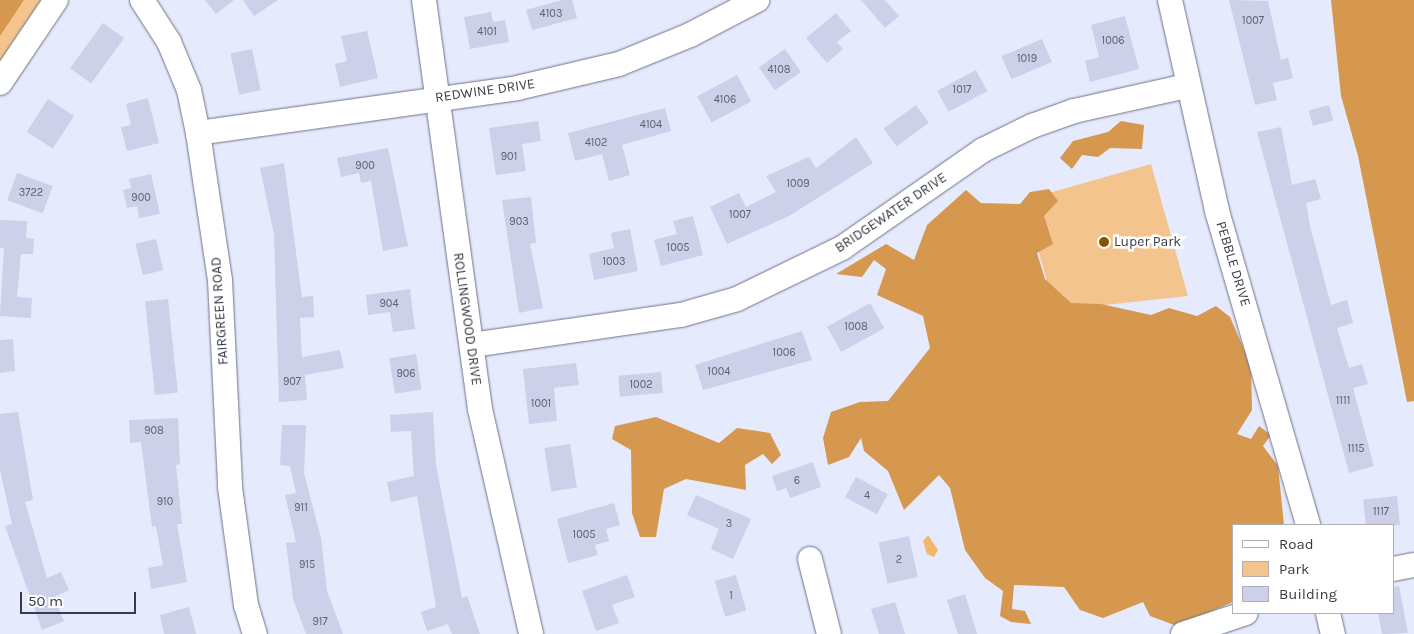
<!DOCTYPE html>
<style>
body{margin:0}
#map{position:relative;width:1414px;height:634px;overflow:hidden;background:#e6eafd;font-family:Karla,sans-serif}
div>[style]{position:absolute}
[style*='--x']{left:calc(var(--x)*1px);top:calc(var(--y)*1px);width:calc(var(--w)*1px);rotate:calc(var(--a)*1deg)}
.green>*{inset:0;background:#f4c48f}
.forest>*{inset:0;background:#d6984f}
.water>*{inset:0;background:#f4b56c}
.building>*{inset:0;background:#ccd0e8;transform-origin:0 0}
.roads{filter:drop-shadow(0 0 1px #6e7287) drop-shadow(0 0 1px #6e7287)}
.minor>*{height:24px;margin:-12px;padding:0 12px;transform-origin:12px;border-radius:12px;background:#fff}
.dots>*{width:14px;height:14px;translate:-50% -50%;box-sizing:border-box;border:2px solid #fff;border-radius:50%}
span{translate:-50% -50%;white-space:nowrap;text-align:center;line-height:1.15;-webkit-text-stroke:5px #fff;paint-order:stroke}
.number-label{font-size:11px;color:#5e606d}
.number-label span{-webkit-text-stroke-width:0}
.street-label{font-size:14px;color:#393a44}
.poi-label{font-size:14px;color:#393a44}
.left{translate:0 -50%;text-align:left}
.legend{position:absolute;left:1232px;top:524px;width:162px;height:90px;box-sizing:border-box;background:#fff;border:1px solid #b0b0b4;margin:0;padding:6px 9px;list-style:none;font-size:15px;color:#393a44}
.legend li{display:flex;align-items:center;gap:10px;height:25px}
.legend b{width:25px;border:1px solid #b0b0b4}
.scale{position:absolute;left:20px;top:592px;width:116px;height:22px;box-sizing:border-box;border:2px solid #393a44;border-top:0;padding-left:6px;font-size:15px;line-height:18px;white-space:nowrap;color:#393a44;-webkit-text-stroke:4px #fff;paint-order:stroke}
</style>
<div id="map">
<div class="green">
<div style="clip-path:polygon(0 0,42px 0,0 67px)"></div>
<div style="clip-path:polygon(1151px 164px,1188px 296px,1096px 306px,1063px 304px,1048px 285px,1024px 200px)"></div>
</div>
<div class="forest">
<div style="clip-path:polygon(0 0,24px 0,0 36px)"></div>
<div style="clip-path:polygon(1331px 0,1414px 0,1414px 401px,1407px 402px,1358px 156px,1341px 96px)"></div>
<div style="clip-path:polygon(1121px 121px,1144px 125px,1142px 149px,1110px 148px,1098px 157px,1082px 155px,1072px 169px,1060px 158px,1073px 141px,1108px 132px)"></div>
<div style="clip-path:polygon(1049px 189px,1058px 201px,1044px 216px,1053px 244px,1037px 253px,1045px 279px,1071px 303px,1101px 304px,1151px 315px,1169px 308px,1197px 316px,1216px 306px,1230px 317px,1251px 365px,1252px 410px,1237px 434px,1251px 439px,1259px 426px,1271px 435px,1263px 446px,1278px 466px,1284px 525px,1233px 525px,1233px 602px,1177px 626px,1150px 616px,1143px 602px,1103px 618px,1080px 610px,1064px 587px,1014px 585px,1012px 609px,1025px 611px,1031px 624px,1011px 622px,1000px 616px,1003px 591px,985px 578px,965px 550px,950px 488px,939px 475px,904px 510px,888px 471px,864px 451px,861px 438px,849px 457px,828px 465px,823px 438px,831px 412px,860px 402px,888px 401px,930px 348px,923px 316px,877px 295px,886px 269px,874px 260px,862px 277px,836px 274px,886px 244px,914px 260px,927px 225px,966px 190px,981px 203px,1020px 204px,1030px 192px)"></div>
<div style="clip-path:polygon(656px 417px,719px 443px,737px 428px,770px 433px,781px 455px,772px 464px,763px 454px,745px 465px,746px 490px,686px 479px,664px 489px,656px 537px,640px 537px,632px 513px,631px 450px,612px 439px,615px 426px)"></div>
</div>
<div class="water">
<div style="clip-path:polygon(928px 535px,938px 550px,934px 557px,927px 554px,923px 541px)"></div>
</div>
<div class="building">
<div style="clip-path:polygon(205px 0,234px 0,216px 14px)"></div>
<div style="clip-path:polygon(243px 0,278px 0,254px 16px)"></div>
<div style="clip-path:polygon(562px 0,572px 0,577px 18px,532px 30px,526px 10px)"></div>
<div style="clip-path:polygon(861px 0,885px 0,899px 16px,885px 28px)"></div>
<div style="clip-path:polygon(1229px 0,1268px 1px,1281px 60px,1288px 58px,1293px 78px,1273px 83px,1277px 100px,1255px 105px)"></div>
<div style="clip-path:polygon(491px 12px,493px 22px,505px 20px,509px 42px,470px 49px,464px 17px)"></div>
<div style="clip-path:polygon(836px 13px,851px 31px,837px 42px,843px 49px,827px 63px,806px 38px)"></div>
<div style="clip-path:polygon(1125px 16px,1139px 69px,1090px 82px,1085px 61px,1099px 57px,1091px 25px)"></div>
<div style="left:103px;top:23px;width:26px;height:56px;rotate:36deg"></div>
<div style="clip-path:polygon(367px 31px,378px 78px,340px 87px,335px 64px,347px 61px,341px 36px)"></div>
<div style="left:1042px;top:39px;width:25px;height:44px;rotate:67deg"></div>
<div style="left:252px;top:49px;width:42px;height:22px;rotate:78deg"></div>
<div style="left:785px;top:49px;width:28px;height:32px;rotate:55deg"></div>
<div style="left:976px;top:70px;width:24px;height:44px;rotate:62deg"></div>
<div style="left:737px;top:75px;width:30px;height:45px;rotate:62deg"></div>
<div style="clip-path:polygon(148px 98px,159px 143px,127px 151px,121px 127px,131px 125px,126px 104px)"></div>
<div style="left:48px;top:99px;width:31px;height:39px;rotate:33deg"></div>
<div style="left:916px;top:105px;width:22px;height:40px;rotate:54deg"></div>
<div style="left:1329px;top:105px;width:16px;height:21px;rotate:75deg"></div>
<div style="clip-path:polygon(665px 108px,671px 131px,622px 145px,630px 175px,609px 181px,602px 154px,575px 161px,568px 133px)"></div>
<div style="clip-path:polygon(538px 121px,541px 141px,522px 144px,526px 171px,496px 175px,489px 128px)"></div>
<div style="clip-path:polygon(1281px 127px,1292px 185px,1315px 179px,1321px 199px,1306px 203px,1310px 226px,1331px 305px,1347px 300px,1353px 323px,1337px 328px,1349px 368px,1362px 364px,1368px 384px,1353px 388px,1374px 466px,1349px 473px,1257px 132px)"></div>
<div style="clip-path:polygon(856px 137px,873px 163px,789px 216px,727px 244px,710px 207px,739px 193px,746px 207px,776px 192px,766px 176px,809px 157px,816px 168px)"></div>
<div style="clip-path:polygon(388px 148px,408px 246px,383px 251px,371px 181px,361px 183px,359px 173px,341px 177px,337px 158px)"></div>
<div style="clip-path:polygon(284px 163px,302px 297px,313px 296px,314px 317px,300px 318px,302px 357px,340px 350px,344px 368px,305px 375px,307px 400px,279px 402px,274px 235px,260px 168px)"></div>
<div style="left:17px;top:173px;width:38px;height:29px;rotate:20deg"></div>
<div style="clip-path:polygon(151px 174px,160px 214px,139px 218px,137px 206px,127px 208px,123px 190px,131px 188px,129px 179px)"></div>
<div style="clip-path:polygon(531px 197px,536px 243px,530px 244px,543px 308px,519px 313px,502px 200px)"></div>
<div style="clip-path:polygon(693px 216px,703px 255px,661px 266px,654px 240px,677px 234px,673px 221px)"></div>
<div style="clip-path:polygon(0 220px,27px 221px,26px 238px,34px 239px,33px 254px,21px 254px,17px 297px,32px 298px,31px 318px,0 316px,4px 248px,0 248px)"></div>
<div style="clip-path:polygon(630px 229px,638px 271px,594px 280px,589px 254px,614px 248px,611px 233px)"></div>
<div style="left:156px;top:239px;width:32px;height:21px;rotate:77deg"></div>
<div style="clip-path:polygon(410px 289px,415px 329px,393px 332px,390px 312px,368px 315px,366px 295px)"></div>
<div style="left:168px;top:299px;width:94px;height:23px;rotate:84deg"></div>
<div style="left:870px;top:303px;width:29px;height:49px;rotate:61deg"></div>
<div style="clip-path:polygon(802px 331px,812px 360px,703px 390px,695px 365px)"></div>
<div style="clip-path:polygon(13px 339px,15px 371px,0 373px,0 340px)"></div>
<div style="left:416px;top:354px;width:36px;height:27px;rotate:81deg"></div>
<div style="clip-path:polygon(576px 363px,579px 385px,554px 388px,557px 421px,529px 424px,523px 369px)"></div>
<div style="left:661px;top:372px;width:21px;height:43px;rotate:85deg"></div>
<div style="clip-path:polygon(18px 412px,33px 500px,25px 502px,47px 578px,61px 572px,69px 590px,54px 597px,64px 621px,42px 630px,5px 526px,12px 524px,0 470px,0 414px)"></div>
<div style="clip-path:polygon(433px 412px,436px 465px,462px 598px,467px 596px,480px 634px,452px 634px,448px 624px,427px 631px,421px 612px,436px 607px,417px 496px,391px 502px,387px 482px,414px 476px,411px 431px,391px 432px,390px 415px)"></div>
<div style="clip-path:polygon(178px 418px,180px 464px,176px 465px,182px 524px,177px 524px,187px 582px,151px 589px,148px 568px,163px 565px,156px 526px,152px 527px,141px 442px,130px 443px,129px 420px)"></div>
<div style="clip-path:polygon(282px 425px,306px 425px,304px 473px,321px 538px,327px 591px,343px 634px,306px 634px,293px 599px,286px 543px,296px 542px,285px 495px,296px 493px,290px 466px,280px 465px)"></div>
<div style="left:570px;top:444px;width:44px;height:26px;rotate:81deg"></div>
<div style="clip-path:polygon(813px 462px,821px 487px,790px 498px,786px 488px,777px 491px,772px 476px)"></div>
<div style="left:856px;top:477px;width:36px;height:23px;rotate:28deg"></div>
<div style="clip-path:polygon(696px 495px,751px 519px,733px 559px,711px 549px,719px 529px,687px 515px)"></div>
<div style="left:1397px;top:496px;width:29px;height:34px;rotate:84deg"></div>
<div style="clip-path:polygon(614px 503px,620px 525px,606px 529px,609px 541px,595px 545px,598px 555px,568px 563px,557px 519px)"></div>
<div style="left:909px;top:536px;width:42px;height:31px;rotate:78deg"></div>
<div style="clip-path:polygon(627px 575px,635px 597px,612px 605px,619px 623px,596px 631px,582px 591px)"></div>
<div style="left:736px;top:575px;width:37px;height:22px;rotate:74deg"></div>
<div style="clip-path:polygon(1399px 586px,1408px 633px,1382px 634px,1378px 613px,1393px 613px,1393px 587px)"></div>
<div style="clip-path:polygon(965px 594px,977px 634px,958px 634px,947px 600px)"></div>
<div style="clip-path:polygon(895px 602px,905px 634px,879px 634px,871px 609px)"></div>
<div style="clip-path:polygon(189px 607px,196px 634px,164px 634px,160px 615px)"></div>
</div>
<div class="roads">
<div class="minor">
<div style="--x:142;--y:0;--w:50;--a:57.3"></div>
<div style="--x:169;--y:42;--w:52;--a:67.4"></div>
<div style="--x:189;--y:90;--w:44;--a:78.2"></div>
<div style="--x:198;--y:133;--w:149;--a:81.5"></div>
<div style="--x:220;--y:280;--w:207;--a:87.2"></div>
<div style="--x:230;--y:487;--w:119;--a:82.3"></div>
<div style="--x:246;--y:605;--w:30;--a:73"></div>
<div style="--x:424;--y:0;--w:413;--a:82.2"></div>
<div style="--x:480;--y:409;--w:231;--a:77.2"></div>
<div style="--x:1170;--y:0;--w:216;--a:77.4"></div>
<div style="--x:1217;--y:211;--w:327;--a:73.8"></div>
<div style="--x:0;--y:83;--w:100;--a:-56"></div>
<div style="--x:198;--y:133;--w:322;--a:-8"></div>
<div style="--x:517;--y:88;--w:105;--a:-13.2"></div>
<div style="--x:619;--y:64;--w:77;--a:-22.2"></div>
<div style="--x:690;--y:35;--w:76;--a:-27.6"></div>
<div style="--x:472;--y:345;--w:211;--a:-8.2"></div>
<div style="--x:681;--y:315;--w:58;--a:-15.9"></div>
<div style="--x:737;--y:299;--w:117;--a:-25.9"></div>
<div style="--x:842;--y:248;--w:172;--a:-34.8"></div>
<div style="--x:983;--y:150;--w:55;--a:-26.1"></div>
<div style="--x:1032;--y:126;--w:45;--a:-19.7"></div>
<div style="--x:1074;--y:111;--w:116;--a:-12.5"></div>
<div style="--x:810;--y:559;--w:77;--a:75.8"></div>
<div style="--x:1393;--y:569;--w:21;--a:-11"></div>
<div style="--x:1328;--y:613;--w:22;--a:77"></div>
<div style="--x:1183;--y:634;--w:66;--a:-18.4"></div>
</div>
</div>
<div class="dots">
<div style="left:1104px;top:242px;background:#885300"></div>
</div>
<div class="number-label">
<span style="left:551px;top:14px">4103</span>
<span style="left:1253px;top:21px">1007</span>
<span style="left:487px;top:32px">4101</span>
<span style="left:1113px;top:41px">1006</span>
<span style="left:1027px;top:59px">1019</span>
<span style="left:779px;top:70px">4108</span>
<span style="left:962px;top:90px">1017</span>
<span style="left:725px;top:100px">4106</span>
<span style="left:651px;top:125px">4104</span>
<span style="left:596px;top:143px">4102</span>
<span style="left:509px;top:157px">901</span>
<span style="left:365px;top:166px">900</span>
<span style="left:798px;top:184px">1009</span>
<span style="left:31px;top:193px">3722</span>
<span style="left:141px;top:198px">900</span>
<span style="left:740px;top:215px">1007</span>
<span style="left:519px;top:222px">903</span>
<span style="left:678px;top:248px">1005</span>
<span style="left:614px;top:262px">1003</span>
<span style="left:389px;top:304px">904</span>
<span style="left:856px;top:327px">1008</span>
<span style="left:784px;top:353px">1006</span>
<span style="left:719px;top:372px">1004</span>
<span style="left:406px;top:374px">906</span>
<span style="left:292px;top:382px">907</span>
<span style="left:641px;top:385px">1002</span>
<span style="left:1343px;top:401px">1111</span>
<span style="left:541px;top:404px">1001</span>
<span style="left:154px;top:431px">908</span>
<span style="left:1356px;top:449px">1115</span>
<span style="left:797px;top:481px">6</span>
<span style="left:867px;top:496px">4</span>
<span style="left:165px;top:502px">910</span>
<span style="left:301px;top:508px">911</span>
<span style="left:1381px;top:512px">1117</span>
<span style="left:729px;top:524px">3</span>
<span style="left:584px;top:535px">1005</span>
<span style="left:899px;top:560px">2</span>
<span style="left:307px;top:565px">915</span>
<span style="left:731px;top:596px">1</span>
<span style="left:320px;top:622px">917</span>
</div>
<div class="street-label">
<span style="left:485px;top:91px;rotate:-8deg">REDWINE DRIVE</span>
<span style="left:891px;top:213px;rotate:-34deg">BRIDGEWATER DRIVE</span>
<span style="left:1233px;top:264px;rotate:73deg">PEBBLE DRIVE</span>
<span style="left:220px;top:311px;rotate:-94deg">FAIRGREEN ROAD</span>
<span style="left:467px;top:319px;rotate:82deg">ROLLINGWOOD DRIVE</span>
</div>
<div class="poi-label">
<span class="left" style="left:1114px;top:242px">Luper Park</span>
</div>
<ul class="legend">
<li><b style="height:6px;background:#fff"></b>Road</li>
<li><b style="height:14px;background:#f4c48f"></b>Park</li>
<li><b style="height:14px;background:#ccd0e8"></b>Building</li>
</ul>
<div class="scale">50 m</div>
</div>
